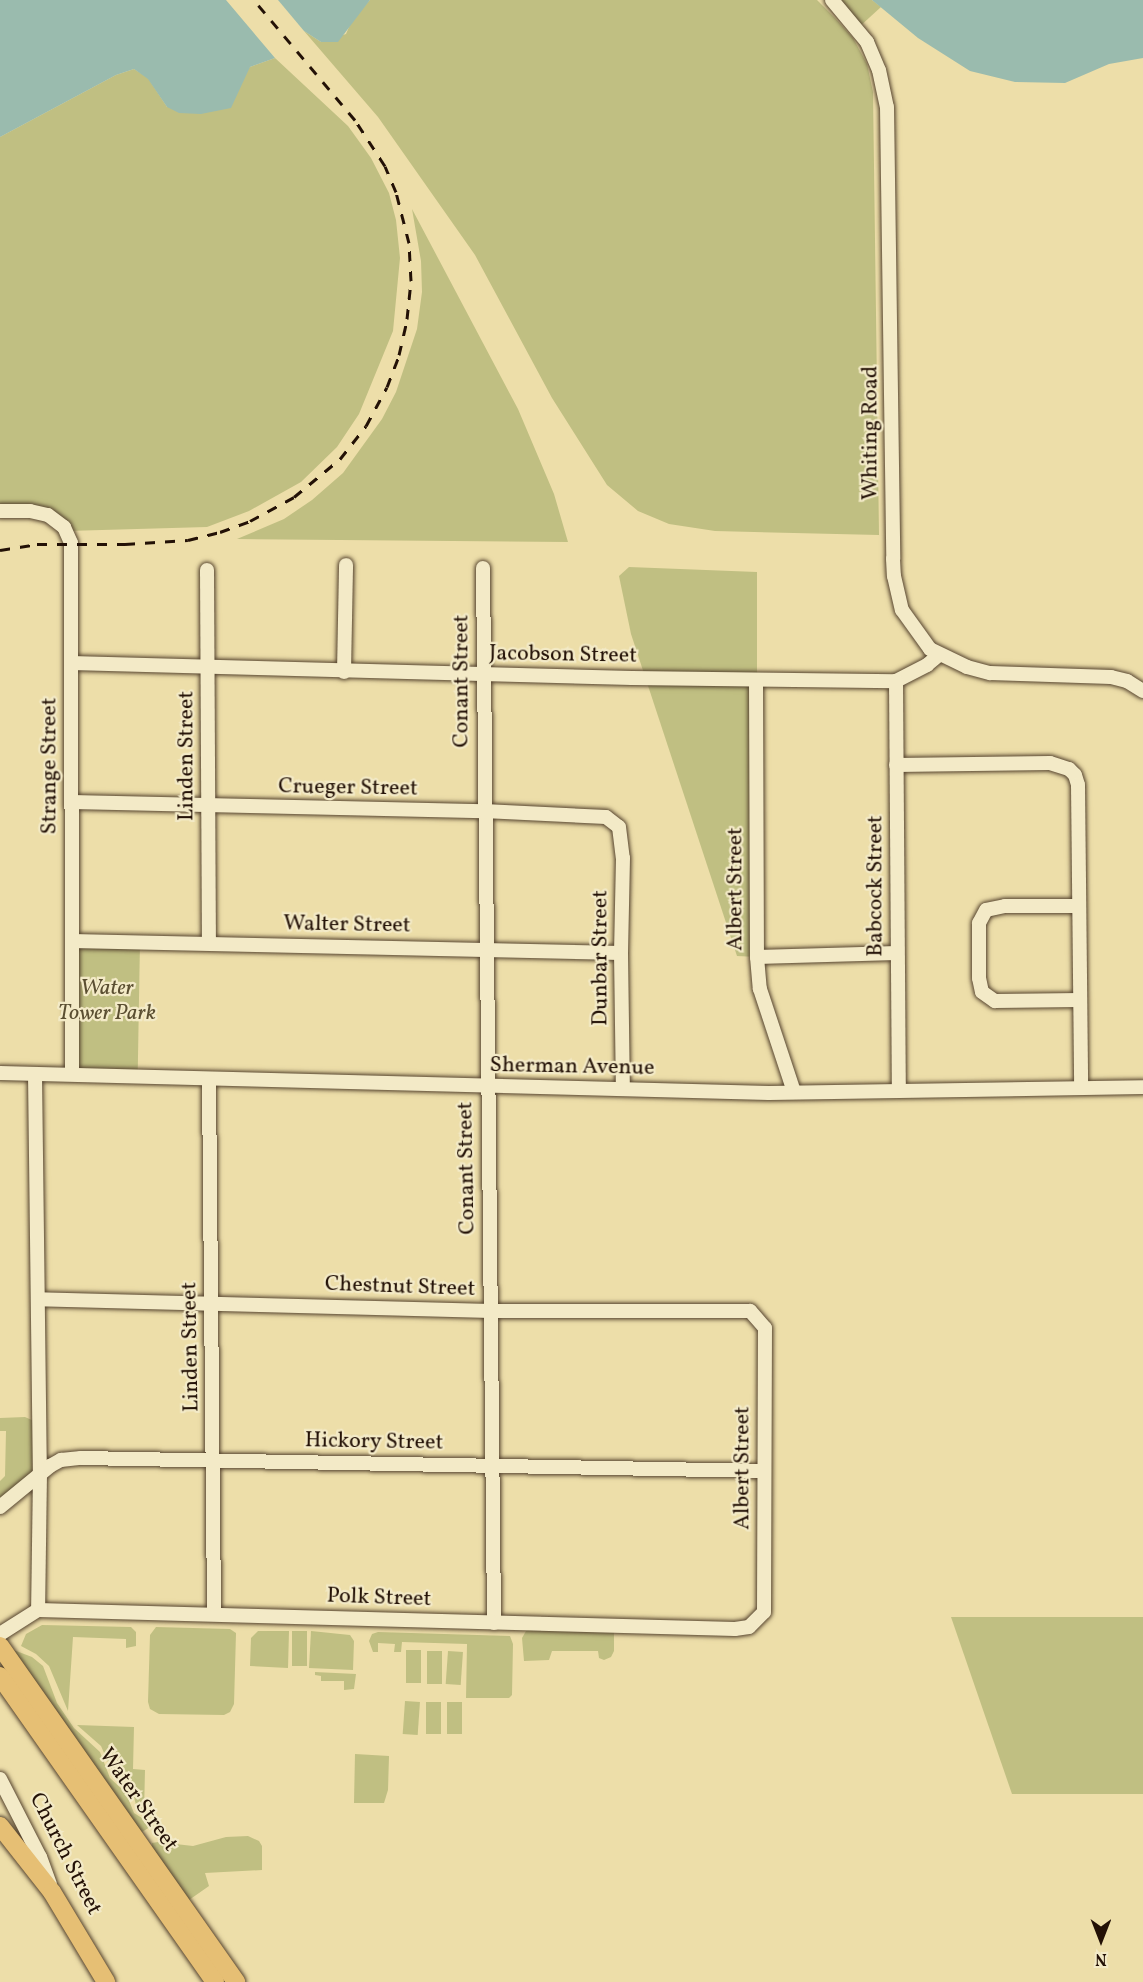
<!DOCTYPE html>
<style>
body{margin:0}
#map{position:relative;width:1143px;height:1982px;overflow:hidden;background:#eddea9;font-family:Vollkorn,serif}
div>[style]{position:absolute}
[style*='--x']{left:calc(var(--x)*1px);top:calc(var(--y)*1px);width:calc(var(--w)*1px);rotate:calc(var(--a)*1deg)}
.green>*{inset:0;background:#c0bf82;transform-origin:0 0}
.water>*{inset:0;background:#9abbae}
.roads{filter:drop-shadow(0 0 2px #56442f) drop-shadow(0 0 2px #56442f)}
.minor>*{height:14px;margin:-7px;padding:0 7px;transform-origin:7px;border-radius:7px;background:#f3eac7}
.major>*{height:18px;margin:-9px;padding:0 9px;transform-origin:9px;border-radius:9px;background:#e6bf74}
.rail>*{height:3px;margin-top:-1.5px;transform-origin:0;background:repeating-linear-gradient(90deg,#231106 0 10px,transparent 0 20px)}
span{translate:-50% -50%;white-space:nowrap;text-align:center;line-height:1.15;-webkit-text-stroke:4.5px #f3eac7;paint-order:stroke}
.street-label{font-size:22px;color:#231106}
.park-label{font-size:22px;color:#5a4e31;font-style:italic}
.north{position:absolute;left:1071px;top:1910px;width:60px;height:60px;-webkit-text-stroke:4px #f3eac7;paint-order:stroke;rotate:180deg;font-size:16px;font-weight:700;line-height:24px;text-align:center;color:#231106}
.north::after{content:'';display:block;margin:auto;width:21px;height:27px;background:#231106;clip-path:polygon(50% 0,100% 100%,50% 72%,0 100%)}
</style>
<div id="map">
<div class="green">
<div style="clip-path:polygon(370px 0,817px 0,835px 18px,853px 38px,867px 64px,873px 92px,879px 535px,715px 531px,669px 524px,638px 511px,607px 485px,552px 398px,475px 255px,378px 117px,304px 31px,321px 42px,346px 34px,352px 20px)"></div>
<div style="clip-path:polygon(832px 0,872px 0,881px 7px,858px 28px)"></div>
<div style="clip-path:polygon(275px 58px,348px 126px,371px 158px,389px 193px,396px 220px,400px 258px,393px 331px,359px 414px,337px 447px,301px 482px,249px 511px,207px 527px,67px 531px,59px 522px,0 511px,0 137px,116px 75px,134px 69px,148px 78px,167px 107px,250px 67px)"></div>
<div style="clip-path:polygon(412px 209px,518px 409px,554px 494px,568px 542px,237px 539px,284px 519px,312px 500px,343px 473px,382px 419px,396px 392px,417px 329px,422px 292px,421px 261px)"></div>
<div style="clip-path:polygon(629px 567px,757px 572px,757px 957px,737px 956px,631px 634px,619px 576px)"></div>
<div style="left:72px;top:941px;width:68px;height:133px;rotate:1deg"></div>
<div style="clip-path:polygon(0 1418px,25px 1417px,34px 1421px,36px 1462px,32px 1475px,0 1501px,0 1481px,5px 1476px,6px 1431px,0 1431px)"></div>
<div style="clip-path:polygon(951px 1617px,1143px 1617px,1143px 1794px,1012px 1794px)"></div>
<div style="clip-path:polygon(42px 1625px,131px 1627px,136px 1632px,136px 1646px,126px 1648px,126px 1639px,73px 1637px,68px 1711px,49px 1666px,36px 1654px,21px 1646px,26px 1634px)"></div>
<div style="clip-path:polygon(156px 1627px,230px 1629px,236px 1633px,234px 1704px,230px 1712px,224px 1715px,159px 1714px,150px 1709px,148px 1702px,150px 1635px)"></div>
<div style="clip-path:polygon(531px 1629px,614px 1631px,614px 1651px,611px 1657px,604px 1660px,599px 1658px,598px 1651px,552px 1651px,549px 1660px,524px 1661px,522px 1638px,526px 1631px)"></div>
<div style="clip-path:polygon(258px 1631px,289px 1631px,288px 1668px,250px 1666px,251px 1638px)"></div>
<div style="left:292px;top:1631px;width:15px;height:35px"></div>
<div style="clip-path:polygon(311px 1631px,350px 1635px,354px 1641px,353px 1670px,309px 1668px)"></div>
<div style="clip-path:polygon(378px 1632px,510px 1636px,513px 1644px,512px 1695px,509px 1698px,466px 1698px,467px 1644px,402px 1642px,401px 1652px,394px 1652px,395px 1644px,378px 1643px,378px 1652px,373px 1652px,369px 1641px,372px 1634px)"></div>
<div style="clip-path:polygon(11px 1649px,32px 1657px,43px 1666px,57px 1703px,74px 1728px,100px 1752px,110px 1778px,126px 1793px,134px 1813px,153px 1825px,142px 1832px,137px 1831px)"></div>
<div style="left:406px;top:1650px;width:15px;height:33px"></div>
<div style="left:427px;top:1651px;width:15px;height:33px"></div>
<div style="left:448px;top:1651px;width:15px;height:33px;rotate:4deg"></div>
<div style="clip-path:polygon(315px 1672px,356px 1674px,354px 1689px,344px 1690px,344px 1681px,321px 1681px,321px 1676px,315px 1675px)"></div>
<div style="left:405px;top:1701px;width:15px;height:33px;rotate:4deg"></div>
<div style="left:426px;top:1702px;width:15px;height:32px"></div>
<div style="left:447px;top:1702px;width:15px;height:32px"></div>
<div style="clip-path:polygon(77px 1725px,134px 1727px,133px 1769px,145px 1770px,144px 1813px,137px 1809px,134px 1797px,127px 1788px,114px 1776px,101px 1746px)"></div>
<div style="clip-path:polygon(355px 1754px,389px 1756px,388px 1790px,384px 1803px,354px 1803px)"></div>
<div style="clip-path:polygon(248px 1836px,259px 1841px,262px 1846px,262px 1870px,205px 1873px,209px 1886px,189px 1900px,152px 1847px,152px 1843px,158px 1842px,193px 1846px,226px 1837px)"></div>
</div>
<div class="water">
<div style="clip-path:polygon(0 0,226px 0,275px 58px,250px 67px,231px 108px,201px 114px,179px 113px,167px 107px,148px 79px,134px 69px,116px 75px,0 137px)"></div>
<div style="clip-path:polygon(278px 0,370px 0,338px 42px,321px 42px,304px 31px)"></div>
<div style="clip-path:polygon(872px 0,1143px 0,1143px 58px,1109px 64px,1065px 83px,1015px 82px,970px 71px,918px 38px)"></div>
</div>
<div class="roads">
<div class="minor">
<div style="--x:832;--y:0;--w:55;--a:50.2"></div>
<div style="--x:867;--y:42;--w:30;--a:67"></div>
<div style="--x:879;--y:70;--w:38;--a:78"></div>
<div style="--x:887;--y:107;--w:452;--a:89.2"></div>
<div style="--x:893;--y:559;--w:17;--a:87"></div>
<div style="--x:894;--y:576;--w:35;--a:77"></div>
<div style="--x:902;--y:610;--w:48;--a:54.3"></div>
<div style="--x:930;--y:649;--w:41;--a:25.9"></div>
<div style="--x:967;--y:667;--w:24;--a:15"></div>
<div style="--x:990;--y:673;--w:121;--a:1.9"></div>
<div style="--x:1111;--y:677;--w:16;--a:14"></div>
<div style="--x:1127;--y:681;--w:19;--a:32"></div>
<div style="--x:0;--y:511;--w:30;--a:0"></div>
<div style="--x:30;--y:511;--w:18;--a:13"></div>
<div style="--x:48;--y:515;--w:20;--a:37"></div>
<div style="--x:64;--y:527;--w:17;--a:66"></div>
<div style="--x:71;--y:543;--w:531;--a:89.89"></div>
<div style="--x:483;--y:568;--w:1055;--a:89.4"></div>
<div style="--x:207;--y:570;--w:373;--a:89.7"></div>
<div style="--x:71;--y:663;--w:561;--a:1.53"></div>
<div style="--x:632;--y:678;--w:264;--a:0.7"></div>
<div style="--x:896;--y:681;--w:35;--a:-27"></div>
<div style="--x:927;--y:665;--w:16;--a:-40"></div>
<div style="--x:344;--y:672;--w:107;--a:-88.9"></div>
<div style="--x:756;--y:680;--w:277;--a:89.8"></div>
<div style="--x:757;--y:957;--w:32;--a:85"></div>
<div style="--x:760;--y:989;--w:108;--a:71.7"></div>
<div style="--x:896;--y:681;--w:410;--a:89.6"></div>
<div style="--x:896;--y:765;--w:154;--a:-0.7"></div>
<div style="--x:1050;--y:763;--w:20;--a:18"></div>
<div style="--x:1069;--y:769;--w:8;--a:45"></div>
<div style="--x:1075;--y:775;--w:10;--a:73"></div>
<div style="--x:1078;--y:785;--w:303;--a:89.4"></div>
<div style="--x:72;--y:802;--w:412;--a:1.3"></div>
<div style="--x:484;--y:811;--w:122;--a:2.8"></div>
<div style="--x:606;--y:817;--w:16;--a:38"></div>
<div style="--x:619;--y:827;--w:31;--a:83"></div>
<div style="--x:623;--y:858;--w:95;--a:91.2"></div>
<div style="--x:621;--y:953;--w:136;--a:89.2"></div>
<div style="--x:1079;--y:906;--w:74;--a:180"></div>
<div style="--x:1005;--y:906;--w:19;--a:168"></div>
<div style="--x:986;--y:910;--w:15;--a:118"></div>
<div style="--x:979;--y:923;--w:55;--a:90"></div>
<div style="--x:979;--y:978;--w:14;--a:78"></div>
<div style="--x:982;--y:992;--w:16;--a:35"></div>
<div style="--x:995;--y:1001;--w:85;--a:-0.7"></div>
<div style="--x:72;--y:941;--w:549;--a:1.25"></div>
<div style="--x:757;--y:957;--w:140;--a:-1.6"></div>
<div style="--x:0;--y:1073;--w:769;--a:1.49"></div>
<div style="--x:769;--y:1093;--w:374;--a:-0.9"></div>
<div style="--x:35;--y:1074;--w:399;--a:89.3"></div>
<div style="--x:40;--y:1473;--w:137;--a:90.8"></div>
<div style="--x:209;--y:1080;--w:534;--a:89.46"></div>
<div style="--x:0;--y:1507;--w:65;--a:-39.4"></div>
<div style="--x:50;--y:1466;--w:13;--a:-29"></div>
<div style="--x:61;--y:1460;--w:20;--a:-6"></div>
<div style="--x:81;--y:1458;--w:683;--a:1.09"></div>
<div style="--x:0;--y:1634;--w:45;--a:-32.3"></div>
<div style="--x:38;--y:1610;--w:697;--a:1.56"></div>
<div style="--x:735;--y:1629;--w:14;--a:-8"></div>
<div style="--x:749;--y:1627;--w:21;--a:-45"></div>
<div style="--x:764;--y:1612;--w:284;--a:-89.8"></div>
<div style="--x:765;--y:1328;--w:23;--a:-131"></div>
<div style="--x:750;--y:1311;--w:259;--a:180"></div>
<div style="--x:491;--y:1311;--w:453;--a:-178.5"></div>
<div style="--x:0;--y:1779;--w:88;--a:62.9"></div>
<div style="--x:40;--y:1857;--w:29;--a:70"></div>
</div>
<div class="major">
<div style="--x:0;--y:1646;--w:411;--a:54.9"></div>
<div style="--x:0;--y:1676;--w:374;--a:54.9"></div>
<div style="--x:0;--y:1826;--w:84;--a:51.8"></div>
<div style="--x:52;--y:1892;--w:105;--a:59"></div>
</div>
</div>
<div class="rail">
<div style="--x:0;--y:550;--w:37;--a:-9"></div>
<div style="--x:37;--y:544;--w:88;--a:0"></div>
<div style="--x:125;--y:544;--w:63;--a:-3.6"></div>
<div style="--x:188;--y:540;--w:33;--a:-14"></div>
<div style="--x:220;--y:532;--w:32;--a:-20"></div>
<div style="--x:250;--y:521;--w:50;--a:-28.6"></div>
<div style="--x:294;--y:497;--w:60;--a:-39.6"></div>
<div style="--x:340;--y:459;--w:42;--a:-51.8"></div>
<div style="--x:366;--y:426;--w:44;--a:-61.7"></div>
<div style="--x:387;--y:387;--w:34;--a:-69"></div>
<div style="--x:399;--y:355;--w:37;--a:-77"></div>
<div style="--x:407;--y:319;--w:38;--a:-84"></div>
<div style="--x:411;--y:281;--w:38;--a:-93"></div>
<div style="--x:409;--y:243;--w:53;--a:-104.3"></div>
<div style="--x:396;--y:192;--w:28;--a:-113"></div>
<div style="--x:385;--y:166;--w:55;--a:-123.1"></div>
<div style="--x:355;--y:120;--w:157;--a:-130.1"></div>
</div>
<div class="street-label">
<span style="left:871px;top:433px;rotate:-90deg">Whiting Road</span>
<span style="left:563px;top:655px;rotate:1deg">Jacobson Street</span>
<span style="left:462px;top:681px;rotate:-90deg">Conant Street</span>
<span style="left:187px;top:756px;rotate:-90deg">Linden Street</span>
<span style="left:50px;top:766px;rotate:-90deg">Strange Street</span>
<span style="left:348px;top:788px;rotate:1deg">Crueger Street</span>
<span style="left:876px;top:886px;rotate:-90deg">Babcock Street</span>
<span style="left:736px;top:889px;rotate:-90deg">Albert Street</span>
<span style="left:347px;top:925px;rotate:1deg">Walter Street</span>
<span style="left:601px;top:958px;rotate:-90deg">Dunbar Street</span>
<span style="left:572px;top:1067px;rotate:1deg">Sherman Avenue</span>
<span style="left:467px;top:1168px;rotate:-91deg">Conant Street</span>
<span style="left:400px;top:1287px;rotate:2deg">Chestnut Street</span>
<span style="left:191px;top:1347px;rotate:-91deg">Linden Street</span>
<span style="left:374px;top:1442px;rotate:1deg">Hickory Street</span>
<span style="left:743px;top:1468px;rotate:-90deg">Albert Street</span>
<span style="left:379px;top:1598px;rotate:2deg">Polk Street</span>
<span style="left:138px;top:1800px;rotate:55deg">Water Street</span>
<span style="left:65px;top:1854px;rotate:63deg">Church Street</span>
</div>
<div class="park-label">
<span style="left:107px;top:1001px">Water<br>Tower Park</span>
</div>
<div class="north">N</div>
</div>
